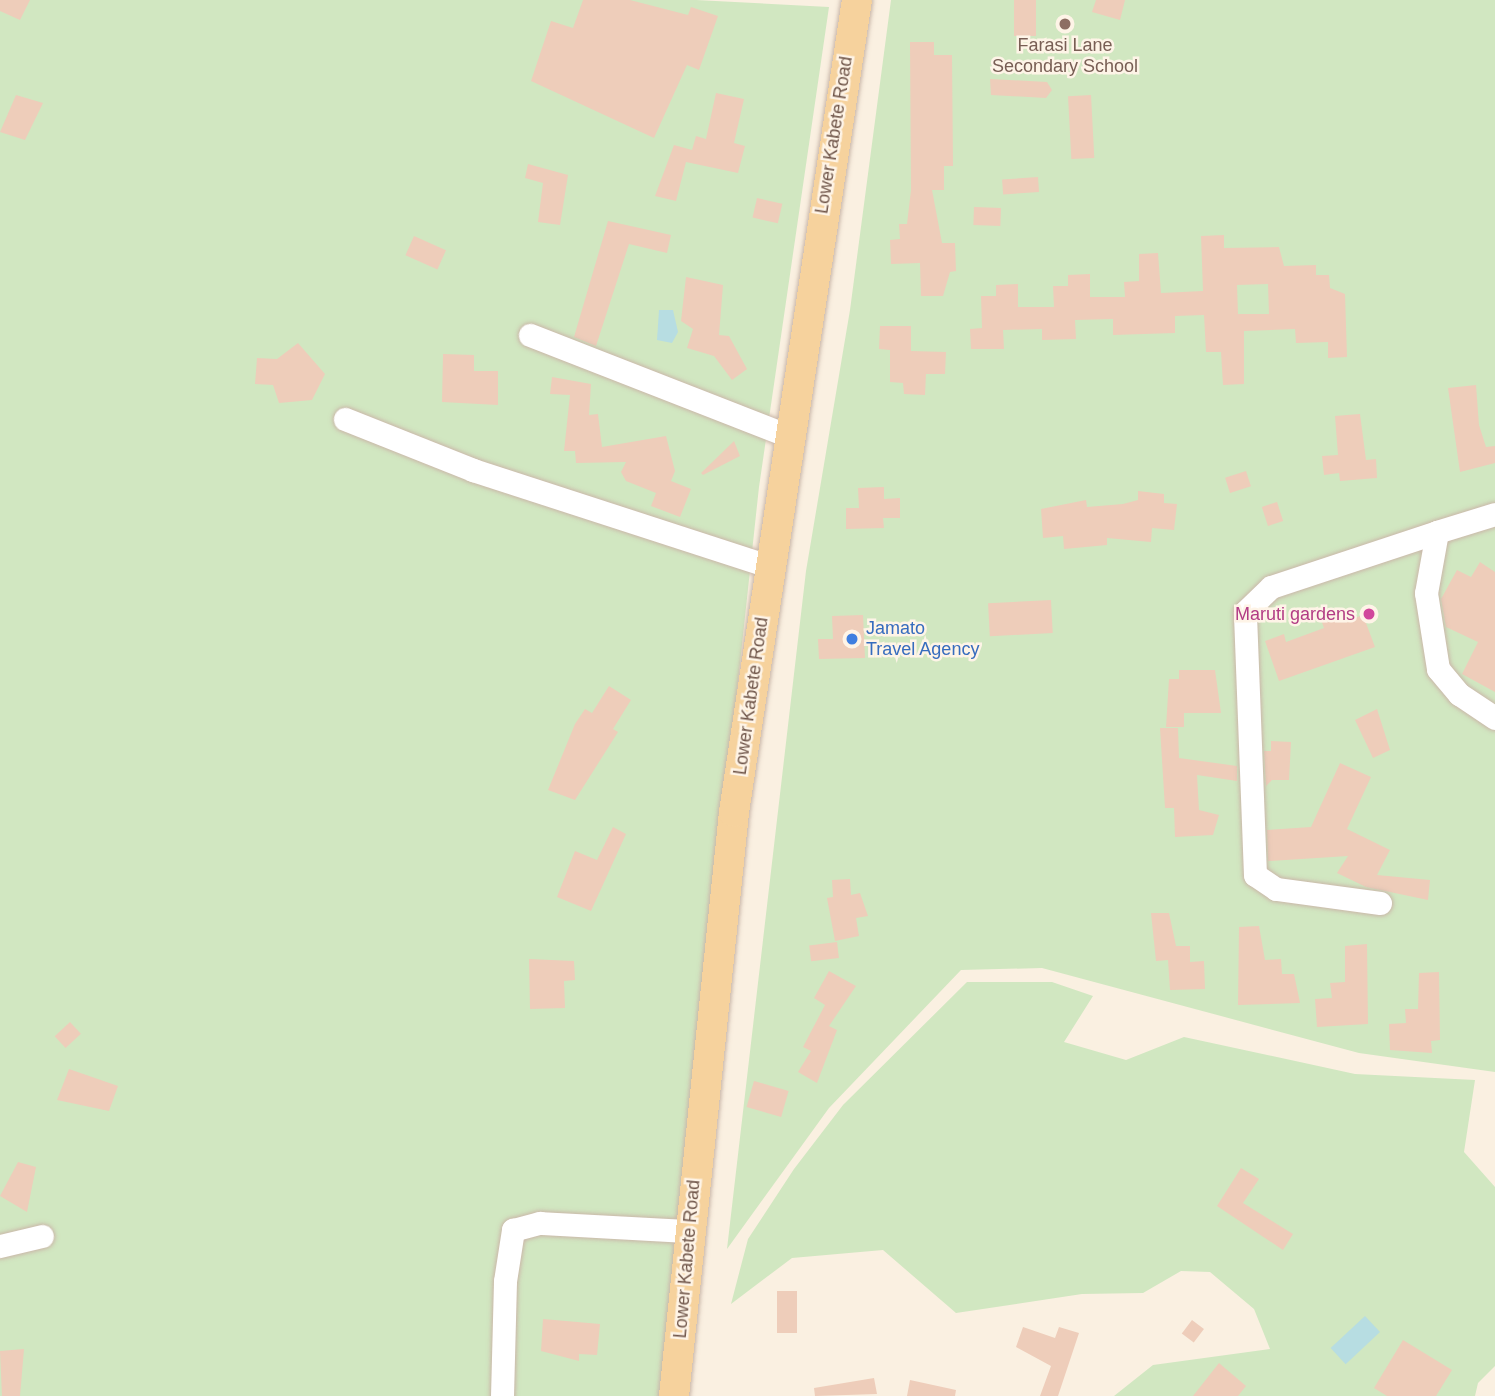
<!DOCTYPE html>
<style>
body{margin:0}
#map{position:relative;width:1495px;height:1396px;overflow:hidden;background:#faf0e1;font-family:Helvetica,sans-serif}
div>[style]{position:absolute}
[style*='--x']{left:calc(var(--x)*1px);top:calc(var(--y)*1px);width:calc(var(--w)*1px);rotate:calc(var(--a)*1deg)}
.green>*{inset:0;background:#d1e7c1}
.water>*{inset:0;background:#b7dde2;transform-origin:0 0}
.building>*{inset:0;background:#eecdba;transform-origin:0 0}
.roads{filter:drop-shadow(0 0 2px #cab7a9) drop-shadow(0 0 2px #cab7a9)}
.minor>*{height:23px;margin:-11.5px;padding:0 11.5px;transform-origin:11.5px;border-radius:11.5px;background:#fff}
.major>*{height:30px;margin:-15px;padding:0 15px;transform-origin:15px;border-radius:15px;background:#f6d29d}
.dots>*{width:19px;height:19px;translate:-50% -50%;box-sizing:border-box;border:4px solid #fef4e7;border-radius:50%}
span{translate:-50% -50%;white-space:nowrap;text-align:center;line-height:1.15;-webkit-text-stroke:5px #fef4e7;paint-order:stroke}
.education-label{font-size:18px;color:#785e54}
.street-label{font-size:18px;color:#70564a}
.hotel-label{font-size:18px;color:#b23c85}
.right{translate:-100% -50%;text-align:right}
.shop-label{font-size:18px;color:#366cbe}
.left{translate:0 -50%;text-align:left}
</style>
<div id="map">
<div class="green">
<div style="clip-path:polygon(0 0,696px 0,829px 7px,759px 487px,661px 1396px,0 1396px)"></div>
<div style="clip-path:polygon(891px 0,1495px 0,1495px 1072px,1359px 1053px,1042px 968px,961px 970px,829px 1108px,727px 1249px,806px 571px,850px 310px)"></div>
<div style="clip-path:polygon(967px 982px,1052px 982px,1093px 996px,1064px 1042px,1126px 1060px,1184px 1037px,1355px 1074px,1475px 1080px,1464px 1152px,1495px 1187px,1495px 1366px,1478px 1383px,1475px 1396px,1114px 1396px,1153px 1365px,1270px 1349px,1254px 1309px,1210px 1272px,1181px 1271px,1143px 1293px,1082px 1294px,956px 1313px,883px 1250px,792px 1258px,731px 1304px,748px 1239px,794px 1169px,843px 1105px)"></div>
</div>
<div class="water">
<div style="clip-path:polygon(659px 310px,673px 310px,678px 332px,672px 343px,657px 340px)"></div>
<div style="left:1365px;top:1316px;width:22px;height:47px;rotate:47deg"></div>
</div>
<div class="building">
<div style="clip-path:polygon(0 0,30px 0,20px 20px,0 11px)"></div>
<div style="clip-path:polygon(583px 0,630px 0,688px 15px,691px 7px,718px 16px,699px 70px,687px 65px,654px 138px,531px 81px,551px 21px,573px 28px)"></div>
<div style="left:1014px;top:0;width:22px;height:36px"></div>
<div style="clip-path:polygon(1096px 0,1125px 0,1120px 20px,1092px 12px)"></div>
<div style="clip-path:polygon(910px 42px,934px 42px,934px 55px,952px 55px,953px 166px,944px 166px,944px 190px,932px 190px,942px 243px,955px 243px,956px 271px,950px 272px,943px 296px,921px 296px,920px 263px,891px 264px,890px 240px,900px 239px,899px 224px,907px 224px,911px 190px)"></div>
<div style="clip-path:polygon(990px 79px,1047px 82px,1052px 90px,1046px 98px,991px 95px)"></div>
<div style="clip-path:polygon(716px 93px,744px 99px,734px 143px,745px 146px,738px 173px,686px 162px,676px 201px,655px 196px,674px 145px,692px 150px,696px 136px,706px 139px)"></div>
<div style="clip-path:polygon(16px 95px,43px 103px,25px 140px,0 132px)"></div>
<div style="left:1091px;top:95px;width:63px;height:23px;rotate:87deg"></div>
<div style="clip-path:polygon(528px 164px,568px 175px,560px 225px,538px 222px,543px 183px,525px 178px)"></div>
<div style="left:1038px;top:177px;width:15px;height:36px;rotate:86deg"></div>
<div style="left:757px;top:198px;width:26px;height:20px;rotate:13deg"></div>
<div style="left:974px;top:207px;width:27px;height:18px;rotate:2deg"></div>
<div style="clip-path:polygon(608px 221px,671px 235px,667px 253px,629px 244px,596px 346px,574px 337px)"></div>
<div style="clip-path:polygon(evenodd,1224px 235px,1224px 248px,1279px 247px,1284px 266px,1316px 265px,1316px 275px,1329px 275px,1330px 288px,1345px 294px,1347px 357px,1328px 358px,1328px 342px,1296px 343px,1295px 329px,1244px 331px,1244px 384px,1223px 385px,1221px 352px,1206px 352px,1204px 315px,1175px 316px,1175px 333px,1113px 335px,1113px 319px,1075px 320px,1076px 339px,1042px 340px,1042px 329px,1003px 330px,1004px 349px,971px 349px,970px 329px,982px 328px,981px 296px,996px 296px,996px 285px,1018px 284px,1018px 307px,1054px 307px,1053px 286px,1068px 286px,1068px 275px,1090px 274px,1090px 297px,1125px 297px,1124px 282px,1139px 281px,1139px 254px,1158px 253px,1161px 293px,1203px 291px,1201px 236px,1224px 235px,1268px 284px,1269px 314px,1238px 314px,1237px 285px,1268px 284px)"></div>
<div style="left:414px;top:236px;width:35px;height:21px;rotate:24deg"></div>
<div style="clip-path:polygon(686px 277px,723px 285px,719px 335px,729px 336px,747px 369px,732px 380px,714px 356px,687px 348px,693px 329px,681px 321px)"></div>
<div style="clip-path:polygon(880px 326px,911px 326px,911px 351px,946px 352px,945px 374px,926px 374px,925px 395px,904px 394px,903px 383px,890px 382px,890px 350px,879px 349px)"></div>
<div style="clip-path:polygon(298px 343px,325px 374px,312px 400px,279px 403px,273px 385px,255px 384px,257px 358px,277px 359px)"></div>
<div style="clip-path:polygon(443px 354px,474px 355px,474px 371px,498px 371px,498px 405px,442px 402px)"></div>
<div style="clip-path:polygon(552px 377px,591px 384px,589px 415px,598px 414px,602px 447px,666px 436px,675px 471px,671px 481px,691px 489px,680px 517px,651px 506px,656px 493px,626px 481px,621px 472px,626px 462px,576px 463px,575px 451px,564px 451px,570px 395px,550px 394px)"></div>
<div style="clip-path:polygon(1476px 385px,1479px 425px,1486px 447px,1495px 446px,1495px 463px,1460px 472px,1448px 388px)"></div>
<div style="clip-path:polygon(1360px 414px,1366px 460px,1376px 459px,1377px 478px,1340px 481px,1339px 473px,1324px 475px,1322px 456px,1338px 455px,1335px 416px)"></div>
<div style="clip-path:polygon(734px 441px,740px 456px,703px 475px,701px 473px)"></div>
<div style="left:1246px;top:471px;width:16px;height:22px;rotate:72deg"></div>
<div style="clip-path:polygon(884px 487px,884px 499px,900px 498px,900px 518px,883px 518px,884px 528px,846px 529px,846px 508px,859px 508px,858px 488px)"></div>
<div style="clip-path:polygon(1138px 491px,1164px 494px,1164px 503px,1177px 504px,1174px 530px,1152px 528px,1151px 542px,1107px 538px,1107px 545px,1064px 549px,1063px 536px,1043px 538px,1041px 509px,1086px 500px,1087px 507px,1123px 504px,1138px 500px)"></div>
<div style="left:1277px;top:502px;width:20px;height:16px;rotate:72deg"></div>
<div style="clip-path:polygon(1480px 562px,1495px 572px,1495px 692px,1462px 674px,1478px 642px,1446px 627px,1441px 599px,1457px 570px,1471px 577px)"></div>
<div style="left:1051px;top:600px;width:33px;height:63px;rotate:87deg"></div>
<div style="clip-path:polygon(1340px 611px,1344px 622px,1363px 615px,1375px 647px,1279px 681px,1265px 641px,1284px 634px,1286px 642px,1324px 628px,1320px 617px)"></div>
<div style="clip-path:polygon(863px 615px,865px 658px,819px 659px,818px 639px,833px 639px,832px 616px)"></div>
<div style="clip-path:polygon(1179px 670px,1215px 670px,1221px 713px,1184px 713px,1184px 727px,1166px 727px,1169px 679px,1179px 679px)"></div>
<div style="clip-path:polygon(609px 686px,631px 700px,613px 729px,618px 732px,575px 800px,548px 790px,575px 724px,585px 709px,592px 713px)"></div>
<div style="clip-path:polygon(1377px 709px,1390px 750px,1373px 758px,1355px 720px)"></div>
<div style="clip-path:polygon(1160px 728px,1178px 728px,1179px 758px,1237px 766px,1237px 781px,1197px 775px,1199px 810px,1219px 815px,1213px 835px,1175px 837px,1174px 808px,1165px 808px)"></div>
<div style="clip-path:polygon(1271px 741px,1291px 742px,1289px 780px,1272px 780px,1266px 786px,1264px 751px,1271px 751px)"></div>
<div style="clip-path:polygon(1340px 763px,1371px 777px,1347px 829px,1390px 850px,1377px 875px,1430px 880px,1428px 900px,1366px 887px,1337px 873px,1348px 856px,1268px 861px,1267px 830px,1311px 827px)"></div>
<div style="clip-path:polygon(613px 827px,626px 834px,591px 911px,557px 897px,575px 851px,597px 860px)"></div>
<div style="clip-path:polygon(850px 879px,851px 895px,860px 893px,868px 916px,856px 918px,859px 936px,835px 941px,827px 898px,833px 897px,832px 880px)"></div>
<div style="clip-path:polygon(1151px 913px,1169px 913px,1176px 946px,1190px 946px,1190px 962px,1204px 961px,1205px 989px,1170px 990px,1168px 960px,1156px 961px)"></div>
<div style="clip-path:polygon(1259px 926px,1265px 960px,1281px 959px,1282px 974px,1294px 974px,1300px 1003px,1238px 1005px,1239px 927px)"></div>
<div style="left:837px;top:942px;width:16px;height:28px;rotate:83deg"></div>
<div style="clip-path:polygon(1367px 944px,1368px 1024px,1317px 1027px,1315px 999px,1332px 998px,1330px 983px,1345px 982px,1345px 946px)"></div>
<div style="clip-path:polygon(529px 959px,574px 961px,575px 980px,564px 981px,565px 1008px,530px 1009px)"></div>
<div style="clip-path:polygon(829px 971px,856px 986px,829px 1026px,837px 1030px,817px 1083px,798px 1072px,811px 1051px,803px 1047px,825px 1005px,814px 998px)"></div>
<div style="clip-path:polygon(1439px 972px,1440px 1040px,1431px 1041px,1432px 1053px,1390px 1050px,1389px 1024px,1406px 1023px,1405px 1009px,1418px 1009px,1419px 973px)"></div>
<div style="left:70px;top:1022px;width:16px;height:21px;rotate:47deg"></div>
<div style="clip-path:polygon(69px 1069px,118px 1086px,109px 1111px,57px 1100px)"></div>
<div style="left:754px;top:1081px;width:36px;height:27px;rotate:16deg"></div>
<div style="clip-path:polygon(18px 1162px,36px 1167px,27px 1212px,0 1196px)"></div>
<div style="clip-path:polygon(1241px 1168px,1259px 1179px,1243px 1203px,1293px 1234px,1283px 1250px,1217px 1206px)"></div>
<div style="left:777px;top:1291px;width:20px;height:42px"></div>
<div style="clip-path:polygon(543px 1319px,600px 1324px,597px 1355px,579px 1354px,579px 1361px,541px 1351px)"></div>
<div style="left:1192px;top:1320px;width:15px;height:17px;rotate:37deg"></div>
<div style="clip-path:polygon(1023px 1327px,1055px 1338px,1059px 1327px,1079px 1333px,1058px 1396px,1040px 1396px,1051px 1366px,1016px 1347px)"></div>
<div style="clip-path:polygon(1403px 1340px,1452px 1370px,1436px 1396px,1387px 1396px,1374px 1388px)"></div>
<div style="clip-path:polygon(24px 1349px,20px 1396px,2px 1396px,0 1351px)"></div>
<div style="clip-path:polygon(1219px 1363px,1246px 1386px,1238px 1396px,1193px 1396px)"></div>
<div style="clip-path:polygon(874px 1378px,877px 1394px,815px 1396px,814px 1388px)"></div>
<div style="clip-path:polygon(910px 1380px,956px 1390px,955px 1396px,907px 1396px)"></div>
</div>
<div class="roads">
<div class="minor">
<div style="--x:530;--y:335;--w:276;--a:21.3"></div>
<div style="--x:345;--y:419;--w:138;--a:21.7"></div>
<div style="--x:473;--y:470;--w:311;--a:18"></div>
<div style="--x:1495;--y:514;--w:61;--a:162.8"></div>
<div style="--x:1437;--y:532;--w:62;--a:100.2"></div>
<div style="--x:1426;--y:593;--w:77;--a:81"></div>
<div style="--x:1438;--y:669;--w:33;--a:50"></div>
<div style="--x:1459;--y:694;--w:43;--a:33.7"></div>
<div style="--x:1380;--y:903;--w:105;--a:-172.3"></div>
<div style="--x:1276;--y:889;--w:25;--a:-146"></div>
<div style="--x:1255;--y:875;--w:263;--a:-92.2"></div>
<div style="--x:1245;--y:612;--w:36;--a:-44"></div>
<div style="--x:1271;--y:587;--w:175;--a:-18.3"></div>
<div style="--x:0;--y:1246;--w:43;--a:-13.4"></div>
<div style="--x:502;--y:1396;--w:115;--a:-88.5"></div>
<div style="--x:505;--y:1281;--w:52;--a:-81.1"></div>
<div style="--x:513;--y:1230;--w:28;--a:-15"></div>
<div style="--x:540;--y:1223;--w:149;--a:3.1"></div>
</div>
<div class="major">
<div style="--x:674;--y:1396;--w:587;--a:-84.13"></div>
<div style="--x:734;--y:812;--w:821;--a:-81.39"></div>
</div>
</div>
<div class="dots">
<div style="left:1065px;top:24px;background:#8d6e63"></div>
<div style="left:1369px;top:614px;background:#d1479c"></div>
<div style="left:852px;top:639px;background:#3f7fe0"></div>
</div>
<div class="education-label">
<span style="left:1065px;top:56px">Farasi Lane<br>Secondary School</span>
</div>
<div class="street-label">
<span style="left:834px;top:135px;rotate:-81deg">Lower Kabete Road</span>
<span style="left:751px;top:696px;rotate:-82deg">Lower Kabete Road</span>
<span style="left:687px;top:1259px;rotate:-85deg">Lower Kabete Road</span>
</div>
<div class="hotel-label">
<span class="right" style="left:1355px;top:614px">Maruti gardens</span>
</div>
<div class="shop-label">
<span class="left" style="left:866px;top:639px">Jamato<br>Travel Agency</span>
</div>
</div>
